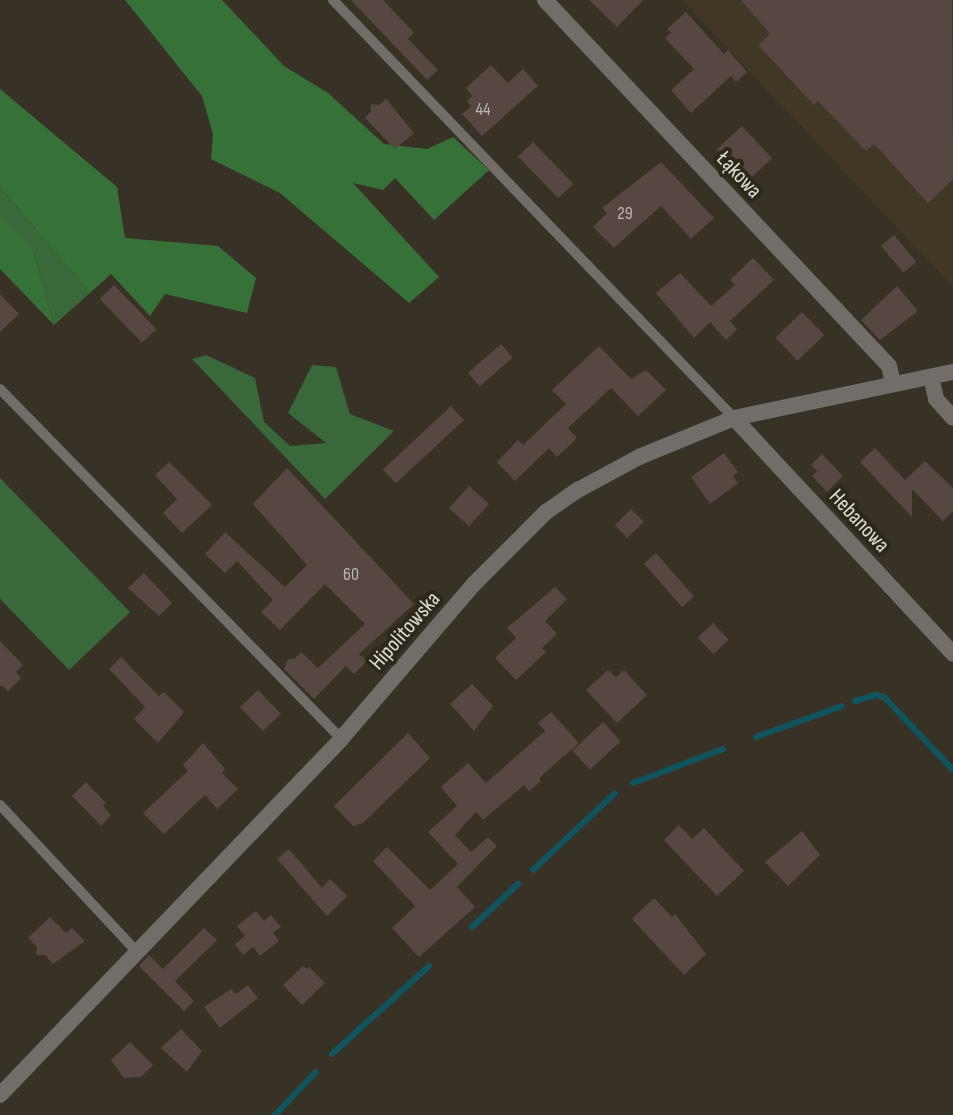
<!DOCTYPE html>
<meta charset="utf-8">
<style>
body{margin:0}
#map{position:relative;width:953px;height:1115px;overflow:hidden;background:#383125;font-family:"Sofia Sans Condensed",sans-serif}
div>[style]{position:absolute}
[style*='--x']{left:calc(var(--x)*1px);top:calc(var(--y)*1px);width:calc(var(--w)*1px);rotate:calc(var(--a)*1deg)}
.built>*{inset:0;background:#413725}
.green>*{inset:0;background:#39683a}
.forest>*{inset:0;background:#367238}
.stream>*{height:6px;margin:-3px;padding:0 3px;transform-origin:3px;border-radius:3px;background:#10555d}
.building>*{inset:0;background:#564742;transform-origin:0 0}
.service>*{height:10px;margin:-5px;padding:0 5px;transform-origin:5px;border-radius:5px;background:#726d68}
.minor>*{height:16px;margin:-8px;padding:0 8px;transform-origin:8px;border-radius:8px;background:#726d68}
span{translate:-50% -50%;white-space:nowrap;text-align:center;line-height:1.15;-webkit-text-stroke:8px #2e271c;paint-order:stroke}
.number-label{font-size:18px;color:#beb7b0}
.number-label span{-webkit-text-stroke-width:0}
.street-label{font-size:22px;color:#e0dcd4}
</style>
<div id="map">
<div class="built">
<div style="clip-path:polygon(682px 0,953px 0,953px 287px)"></div>
</div>
<div class="green">
<div style="clip-path:polygon(0 187px,90px 293px,54px 325px,32px 246px,0 214px)"></div>
<div style="clip-path:polygon(206px 355px,255px 378px,264px 422px,290px 446px,326px 443px,288px 413px,312px 365px,336px 367px,350px 414px,394px 431px,325px 499px,192px 359px)"></div>
<div style="clip-path:polygon(0 478px,130px 612px,69px 670px,0 599px)"></div>
</div>
<div class="forest">
<div style="clip-path:polygon(125px 0,222px 0,284px 66px,328px 93px,384px 144px,427px 149px,453px 137px,489px 170px,434px 220px,395px 178px,383px 190px,353px 183px,439px 277px,409px 303px,280px 193px,211px 159px,213px 134px,202px 96px)"></div>
<div style="clip-path:polygon(0 89px,117px 187px,125px 238px,218px 246px,256px 278px,247px 313px,165px 294px,150px 316px,111px 274px,90px 293px,0 187px)"></div>
<div style="clip-path:polygon(0 214px,32px 246px,54px 325px,0 269px)"></div>
</div>
<div class="stream">
<div style="--x:855;--y:701;--w:22;--a:-16"></div>
<div style="--x:876;--y:695;--w:8;--a:14"></div>
<div style="--x:884;--y:697;--w:100;--a:46.6"></div>
<div style="--x:756;--y:737;--w:91;--a:-19.8"></div>
<div style="--x:633;--y:783;--w:96;--a:-20.7"></div>
<div style="--x:533;--y:870;--w:112;--a:-43.2"></div>
<div style="--x:472;--y:927;--w:63;--a:-43.1"></div>
<div style="--x:332;--y:1054;--w:131;--a:-42.2"></div>
<div style="--x:275;--y:1115;--w:59;--a:-46.4"></div>
</div>
<div class="building">
<div style="clip-path:polygon(351px 0,383px 0,414px 33px,408px 39px,438px 70px,427px 80px)"></div>
<div style="clip-path:polygon(589px 0,643px 0,617px 27px)"></div>
<div style="clip-path:polygon(741px 0,952px 0,953px 179px,928px 203px,874px 144px,866px 151px,818px 101px,814px 105px,758px 45px,770px 34px)"></div>
<div style="clip-path:polygon(686px 12px,724px 54px,728px 50px,747px 72px,736px 82px,731px 76px,691px 113px,671px 90px,694px 69px,665px 38px,671px 33px,667px 29px)"></div>
<div style="clip-path:polygon(491px 65px,508px 83px,523px 69px,538px 86px,482px 136px,462px 114px,471px 106px,467px 101px,472px 96px,466px 88px)"></div>
<div style="clip-path:polygon(386px 99px,414px 133px,395px 149px,365px 118px,371px 111px,371px 104px,379px 105px)"></div>
<div style="left:742px;top:126px;width:44px;height:35px;rotate:47deg"></div>
<div style="left:533px;top:142px;width:58px;height:21px;rotate:46deg"></div>
<div style="clip-path:polygon(661px 162px,714px 218px,691px 239px,661px 206px,614px 248px,593px 227px,607px 213px,602px 208px)"></div>
<div style="left:894px;top:235px;width:35px;height:17px;rotate:50deg"></div>
<div style="clip-path:polygon(753px 258px,774px 280px,730px 321px,737px 329px,726px 340px,710px 322px,694px 338px,656px 293px,680px 273px,711px 306px,735px 285px,730px 280px)"></div>
<div style="left:114px;top:285px;width:61px;height:20px;rotate:46deg"></div>
<div style="clip-path:polygon(897px 286px,918px 311px,880px 340px,861px 320px)"></div>
<div style="clip-path:polygon(0 294px,19px 314px,0 332px)"></div>
<div style="left:802px;top:312px;width:32px;height:37px;rotate:46deg"></div>
<div style="left:501px;top:344px;width:18px;height:44px;rotate:49deg"></div>
<div style="clip-path:polygon(599px 346px,631px 379px,646px 370px,666px 390px,638px 416px,611px 388px,568px 428px,577px 438px,557px 457px,549px 448px,515px 481px,497px 462px,518px 440px,523px 445px,566px 404px,552px 390px)"></div>
<div style="left:451px;top:406px;width:19px;height:93px;rotate:47deg"></div>
<div style="clip-path:polygon(875px 448px,905px 480px,925px 461px,953px 488px,953px 511px,943px 521px,912px 489px,912px 517px,860px 462px)"></div>
<div style="clip-path:polygon(724px 453px,738px 472px,733px 476px,738px 483px,710px 504px,691px 477px)"></div>
<div style="clip-path:polygon(822px 454px,843px 476px,827px 492px,812px 476px,817px 471px,811px 465px)"></div>
<div style="clip-path:polygon(169px 462px,212px 505px,182px 533px,163px 513px,177px 499px,155px 475px)"></div>
<div style="clip-path:polygon(287px 468px,414px 604px,359px 654px,367px 661px,354px 674px,346px 666px,314px 699px,284px 669px,288px 659px,294px 659px,301px 652px,318px 668px,365px 624px,325px 584px,280px 630px,261px 612px,273px 600px,237px 561px,225px 573px,205px 554px,225px 532px,285px 587px,307px 565px,253px 504px)"></div>
<div style="left:469px;top:486px;width:27px;height:30px;rotate:42deg"></div>
<div style="left:631px;top:509px;width:18px;height:23px;rotate:45deg"></div>
<div style="left:656px;top:553px;width:58px;height:16px;rotate:49deg"></div>
<div style="clip-path:polygon(144px 573px,172px 603px,159px 616px,128px 588px)"></div>
<div style="clip-path:polygon(555px 587px,567px 599px,545px 621px,557px 634px,542px 648px,546px 652px,516px 680px,495px 658px,516px 638px,507px 628px)"></div>
<div style="left:713px;top:623px;width:23px;height:21px;rotate:47deg"></div>
<div style="clip-path:polygon(0 641px,23px 665px,16px 672px,21px 678px,8px 691px,2px 685px,0 687px)"></div>
<div style="clip-path:polygon(121px 657px,159px 696px,164px 692px,184px 712px,158px 743px,134px 719px,145px 707px,109px 669px)"></div>
<div style="clip-path:polygon(608px 670px,616px 677px,624px 670px,647px 695px,617px 723px,586px 690px)"></div>
<div style="clip-path:polygon(472px 684px,493px 706px,474px 731px,450px 704px)"></div>
<div style="left:258px;top:690px;width:33px;height:25px;rotate:46deg"></div>
<div style="clip-path:polygon(551px 712px,579px 743px,539px 778px,541px 781px,529px 791px,524px 785px,483px 820px,476px 812px,455px 835px,471px 852px,488px 837px,497px 846px,457px 887px,475px 907px,419px 957px,392px 928px,415px 906px,373px 861px,387px 847px,430px 890px,458px 864px,428px 832px,457px 806px,441px 787px,468px 763px,486px 783px,545px 731px,538px 723px)"></div>
<div style="left:603px;top:722px;width:26px;height:42px;rotate:47deg"></div>
<div style="clip-path:polygon(408px 733px,430px 758px,363px 823px,353px 826px,334px 806px)"></div>
<div style="clip-path:polygon(203px 743px,225px 769px,222px 773px,238px 789px,217px 809px,205px 795px,164px 834px,143px 813px,188px 771px,183px 765px)"></div>
<div style="clip-path:polygon(86px 782px,106px 803px,103px 806px,111px 815px,101px 826px,72px 796px)"></div>
<div style="clip-path:polygon(679px 825px,692px 839px,704px 828px,744px 871px,717px 896px,664px 840px)"></div>
<div style="clip-path:polygon(802px 831px,820px 855px,788px 886px,765px 862px)"></div>
<div style="clip-path:polygon(289px 849px,322px 888px,330px 879px,347px 896px,327px 916px,277px 859px)"></div>
<div style="clip-path:polygon(654px 898px,672px 917px,675px 914px,706px 954px,684px 975px,632px 919px)"></div>
<div style="clip-path:polygon(256px 911px,264px 921px,271px 915px,281px 927px,273px 933px,279px 941px,260px 956px,253px 947px,243px 955px,235px 944px,245px 936px,237px 926px)"></div>
<div style="clip-path:polygon(50px 917px,66px 933px,72px 928px,85px 941px,53px 964px,45px 955px,36px 955px,37px 947px,28px 938px)"></div>
<div style="clip-path:polygon(204px 928px,217px 940px,175px 981px,194px 1001px,184px 1011px,139px 966px,149px 955px,163px 969px)"></div>
<div style="clip-path:polygon(303px 966px,306px 969px,309px 967px,325px 983px,302px 1005px,283px 985px)"></div>
<div style="clip-path:polygon(248px 985px,258px 998px,220px 1028px,204px 1007px,231px 989px,236px 994px)"></div>
<div style="clip-path:polygon(181px 1029px,202px 1051px,187px 1072px,161px 1048px)"></div>
<div style="clip-path:polygon(130px 1042px,153px 1065px,141px 1077px,124px 1078px,111px 1060px)"></div>
</div>
<div class="service">
<div style="--x:333;--y:0;--w:579;--a:46.19"></div>
<div style="--x:0;--y:389;--w:489;--a:45.7"></div>
<div style="--x:0;--y:805;--w:202;--a:47"></div>
</div>
<div class="minor">
<div style="--x:545;--y:0;--w:502;--a:46.77"></div>
<div style="--x:889;--y:366;--w:18;--a:77"></div>
<div style="--x:931;--y:377;--w:23;--a:77"></div>
<div style="--x:936;--y:399;--w:25;--a:48"></div>
<div style="--x:734;--y:418;--w:322;--a:47.1"></div>
<div style="--x:0;--y:1095;--w:493;--a:-46.2"></div>
<div style="--x:341;--y:739;--w:204;--a:-49.4"></div>
<div style="--x:474;--y:584;--w:102;--a:-45"></div>
<div style="--x:546;--y:512;--w:39;--a:-35"></div>
<div style="--x:578;--y:490;--w:69;--a:-28.4"></div>
<div style="--x:639;--y:457;--w:103;--a:-22.3"></div>
<div style="--x:734;--y:418;--w:224;--a:-11.9"></div>
</div>
<div class="number-label">
<span style="left:483px;top:110px">44</span>
<span style="left:625px;top:214px">29</span>
<span style="left:351px;top:575px">60</span>
</div>
<div class="street-label">
<span style="left:739px;top:175px;rotate:47deg">Łąkowa</span>
<span style="left:859px;top:521px;rotate:47deg">Hebanowa</span>
<span style="left:405px;top:631px;rotate:-49deg">Hipolitowska</span>
</div>
</div>
